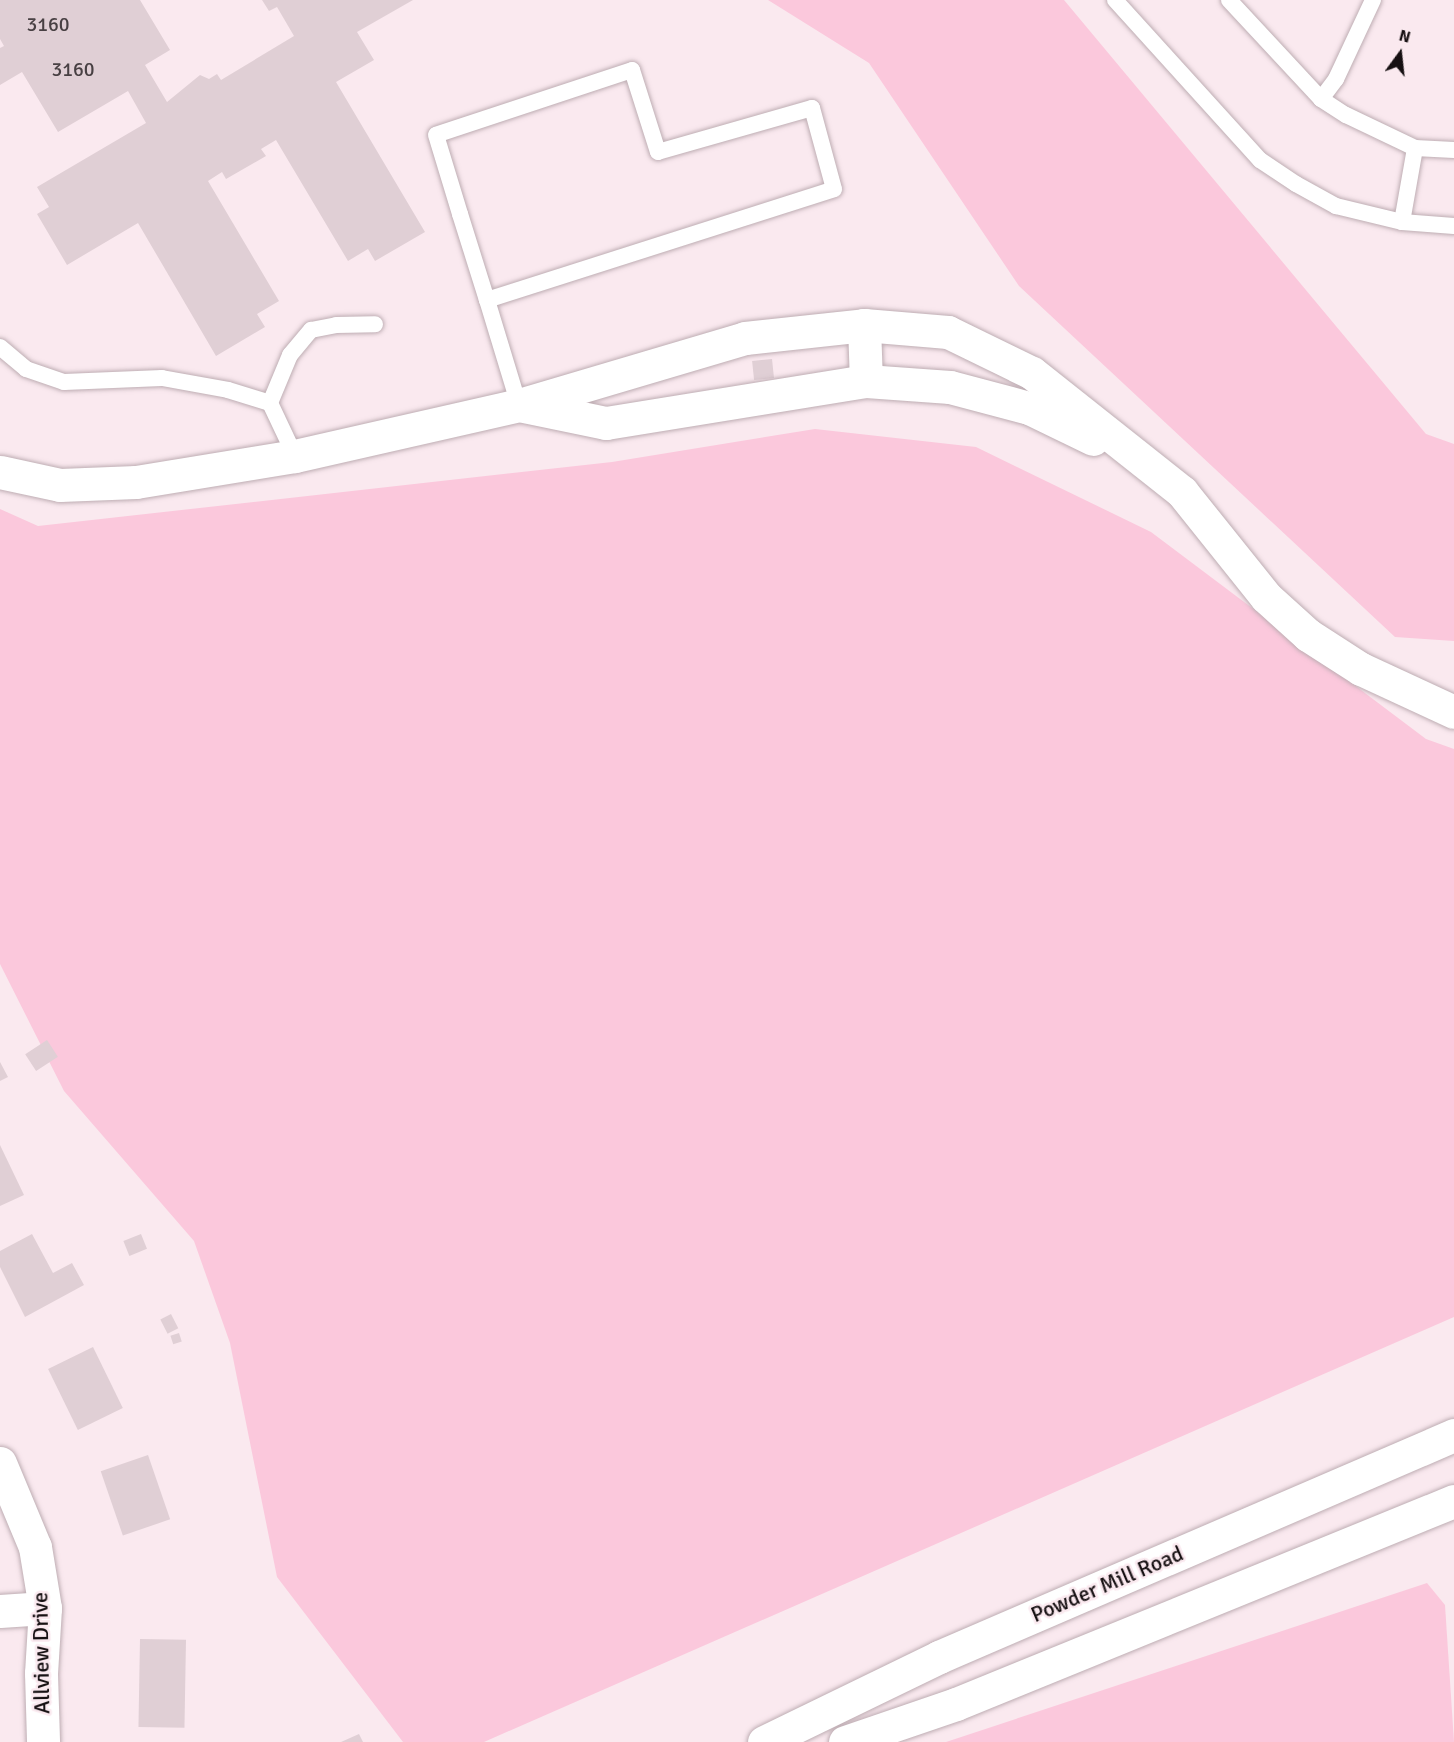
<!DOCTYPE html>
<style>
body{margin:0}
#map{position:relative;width:1454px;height:1742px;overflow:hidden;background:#fae9ef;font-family:Signika,sans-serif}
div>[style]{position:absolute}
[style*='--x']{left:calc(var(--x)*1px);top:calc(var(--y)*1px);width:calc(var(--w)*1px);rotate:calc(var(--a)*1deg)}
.green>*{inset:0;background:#fbc8dc}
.building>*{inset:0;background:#e0cfd5;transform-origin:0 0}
.roads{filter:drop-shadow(0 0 2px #beadb3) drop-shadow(0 0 2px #beadb3)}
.lane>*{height:16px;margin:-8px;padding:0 8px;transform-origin:8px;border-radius:8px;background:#fff}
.street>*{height:33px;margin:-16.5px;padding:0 16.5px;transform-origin:16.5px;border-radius:16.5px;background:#fff}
.primary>*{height:33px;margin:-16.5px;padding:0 16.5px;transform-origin:16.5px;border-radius:16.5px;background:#fff}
span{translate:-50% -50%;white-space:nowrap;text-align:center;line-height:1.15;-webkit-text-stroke:5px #fae9ef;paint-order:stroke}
.number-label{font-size:20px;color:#484043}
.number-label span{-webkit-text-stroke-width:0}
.street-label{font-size:22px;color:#161012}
.north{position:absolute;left:1370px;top:24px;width:60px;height:60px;-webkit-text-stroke:4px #fae9ef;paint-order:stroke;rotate:15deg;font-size:16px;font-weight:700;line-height:24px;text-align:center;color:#161012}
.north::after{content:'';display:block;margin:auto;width:21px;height:27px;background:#161012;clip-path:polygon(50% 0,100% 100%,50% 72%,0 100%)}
</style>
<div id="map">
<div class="green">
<div style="clip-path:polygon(768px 0,1064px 0,1426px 434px,1454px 444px,1454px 641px,1395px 637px,1019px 286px,869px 63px)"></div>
<div style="clip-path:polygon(815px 429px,976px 447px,1151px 532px,1426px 739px,1454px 749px,1454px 1317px,484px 1742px,403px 1742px,277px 1577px,230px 1343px,194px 1241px,64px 1091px,0 964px,0 509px,38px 526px,612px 462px)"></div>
<div style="clip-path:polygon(1427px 1583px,1445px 1605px,1454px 1742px,946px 1742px)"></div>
</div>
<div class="building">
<div style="clip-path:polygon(0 0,140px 0,170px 50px,145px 65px,167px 102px,200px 75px,209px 79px,217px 74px,221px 80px,294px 36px,277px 7px,269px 11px,262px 0,413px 0,357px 32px,374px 60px,336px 82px,425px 232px,375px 261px,368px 249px,348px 261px,276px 140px,261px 149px,266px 156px,226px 179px,222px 172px,208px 181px,279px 301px,257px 314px,265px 327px,216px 356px,138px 223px,67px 265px,37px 214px,49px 207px,37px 187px,146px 123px,128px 91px,58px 132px,22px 72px,0 85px,0 48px,4px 46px,0 39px)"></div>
<div style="left:772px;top:359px;width:19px;height:20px;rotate:84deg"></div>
<div style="left:47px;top:1040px;width:20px;height:26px;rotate:57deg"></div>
<div style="clip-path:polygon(0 1062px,8px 1077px,0 1081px)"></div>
<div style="clip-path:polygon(0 1145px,24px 1195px,0 1206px)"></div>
<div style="clip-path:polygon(32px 1234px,53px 1273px,72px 1263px,84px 1285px,25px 1317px,0 1267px,0 1251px)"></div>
<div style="left:141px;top:1234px;width:16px;height:19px;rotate:68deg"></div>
<div style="left:171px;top:1314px;width:16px;height:12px;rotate:63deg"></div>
<div style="left:179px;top:1333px;width:9px;height:9px;rotate:72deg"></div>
<div style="left:93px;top:1347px;width:68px;height:50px;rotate:64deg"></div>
<div style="left:148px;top:1455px;width:68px;height:50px;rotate:71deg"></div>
<div style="left:140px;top:1639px;width:46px;height:88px;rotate:1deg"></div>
<div style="clip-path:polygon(359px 1734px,363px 1742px,341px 1742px)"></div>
</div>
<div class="roads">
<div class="lane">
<div style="--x:1115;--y:0;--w:216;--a:47.8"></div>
<div style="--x:1260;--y:160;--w:43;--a:33.7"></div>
<div style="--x:1296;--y:184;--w:46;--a:28.8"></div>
<div style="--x:1336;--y:206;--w:68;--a:13.6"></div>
<div style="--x:1402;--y:222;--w:52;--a:4.4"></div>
<div style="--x:1229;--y:0;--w:135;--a:47.1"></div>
<div style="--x:1321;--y:99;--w:30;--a:33"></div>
<div style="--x:1346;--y:115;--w:76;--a:25.6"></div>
<div style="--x:1415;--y:148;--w:39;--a:3"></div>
<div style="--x:1321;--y:99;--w:25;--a:-53"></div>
<div style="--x:1336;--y:79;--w:87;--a:-64.9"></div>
<div style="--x:1402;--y:222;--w:75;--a:-80"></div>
<div style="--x:487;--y:300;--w:364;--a:-17.7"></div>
<div style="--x:834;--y:189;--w:84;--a:-105.2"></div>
<div style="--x:812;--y:108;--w:160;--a:164.1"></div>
<div style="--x:658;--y:152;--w:86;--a:-107.6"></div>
<div style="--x:632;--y:70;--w:206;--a:161.7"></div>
<div style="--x:436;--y:135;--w:83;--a:73.1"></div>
<div style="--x:460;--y:214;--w:90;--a:72.6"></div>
<div style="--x:487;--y:300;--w:110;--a:73.1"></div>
<div style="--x:0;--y:347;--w:34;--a:40"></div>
<div style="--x:26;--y:369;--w:40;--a:18.9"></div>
<div style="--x:64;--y:382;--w:98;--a:-2.3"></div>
<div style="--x:162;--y:378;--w:67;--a:10.3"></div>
<div style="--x:228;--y:390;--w:44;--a:17.2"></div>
<div style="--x:270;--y:403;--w:59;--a:64.7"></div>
<div style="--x:270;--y:403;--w:52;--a:-67.4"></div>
<div style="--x:290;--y:355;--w:33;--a:-50"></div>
<div style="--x:311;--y:330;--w:25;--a:-11"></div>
<div style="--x:336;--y:325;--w:39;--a:-1"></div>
</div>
<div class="street">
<div style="--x:864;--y:325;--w:56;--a:88"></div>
<div style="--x:524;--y:406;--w:84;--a:11.7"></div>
<div style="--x:606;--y:423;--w:263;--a:-9.2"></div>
<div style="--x:866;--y:381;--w:84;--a:4.1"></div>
<div style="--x:950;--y:387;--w:82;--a:14.9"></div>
<div style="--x:1029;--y:408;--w:71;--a:25.8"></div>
<div style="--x:0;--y:472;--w:61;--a:12.2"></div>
<div style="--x:60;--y:485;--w:76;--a:-2.3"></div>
<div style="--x:136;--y:482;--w:161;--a:-9.3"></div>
<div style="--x:295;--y:456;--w:230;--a:-12.8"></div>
<div style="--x:519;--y:405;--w:236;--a:-16.5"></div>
<div style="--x:745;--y:338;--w:120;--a:-6.2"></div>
<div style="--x:864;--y:325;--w:84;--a:4.8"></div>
<div style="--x:948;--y:332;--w:93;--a:26"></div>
<div style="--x:1032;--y:373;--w:191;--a:38.4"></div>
<div style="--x:1182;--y:492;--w:134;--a:51.3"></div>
<div style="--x:1266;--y:597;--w:57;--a:42.1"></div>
<div style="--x:1308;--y:635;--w:63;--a:32.7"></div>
<div style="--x:1361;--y:669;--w:102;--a:24.8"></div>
<div style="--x:0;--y:1463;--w:91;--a:67.4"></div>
<div style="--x:35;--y:1547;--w:62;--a:80.7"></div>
<div style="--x:45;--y:1608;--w:65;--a:93.5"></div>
<div style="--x:41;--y:1673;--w:69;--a:88.3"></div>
<div style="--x:0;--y:1611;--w:45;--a:-3.8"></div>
</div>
<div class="primary">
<div style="--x:764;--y:1742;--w:195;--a:-25.9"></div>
<div style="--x:939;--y:1657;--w:561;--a:-23.32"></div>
<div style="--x:845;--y:1742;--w:117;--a:-18.9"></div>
<div style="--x:956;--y:1704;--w:538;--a:-22.18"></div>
</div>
</div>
<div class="number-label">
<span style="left:48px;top:24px">3160</span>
<span style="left:73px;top:69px">3160</span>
</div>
<div class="street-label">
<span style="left:1107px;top:1584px;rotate:-23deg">Powder Mill Road</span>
<span style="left:41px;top:1653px;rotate:-91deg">Allview Drive</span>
</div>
<div class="north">N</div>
</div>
